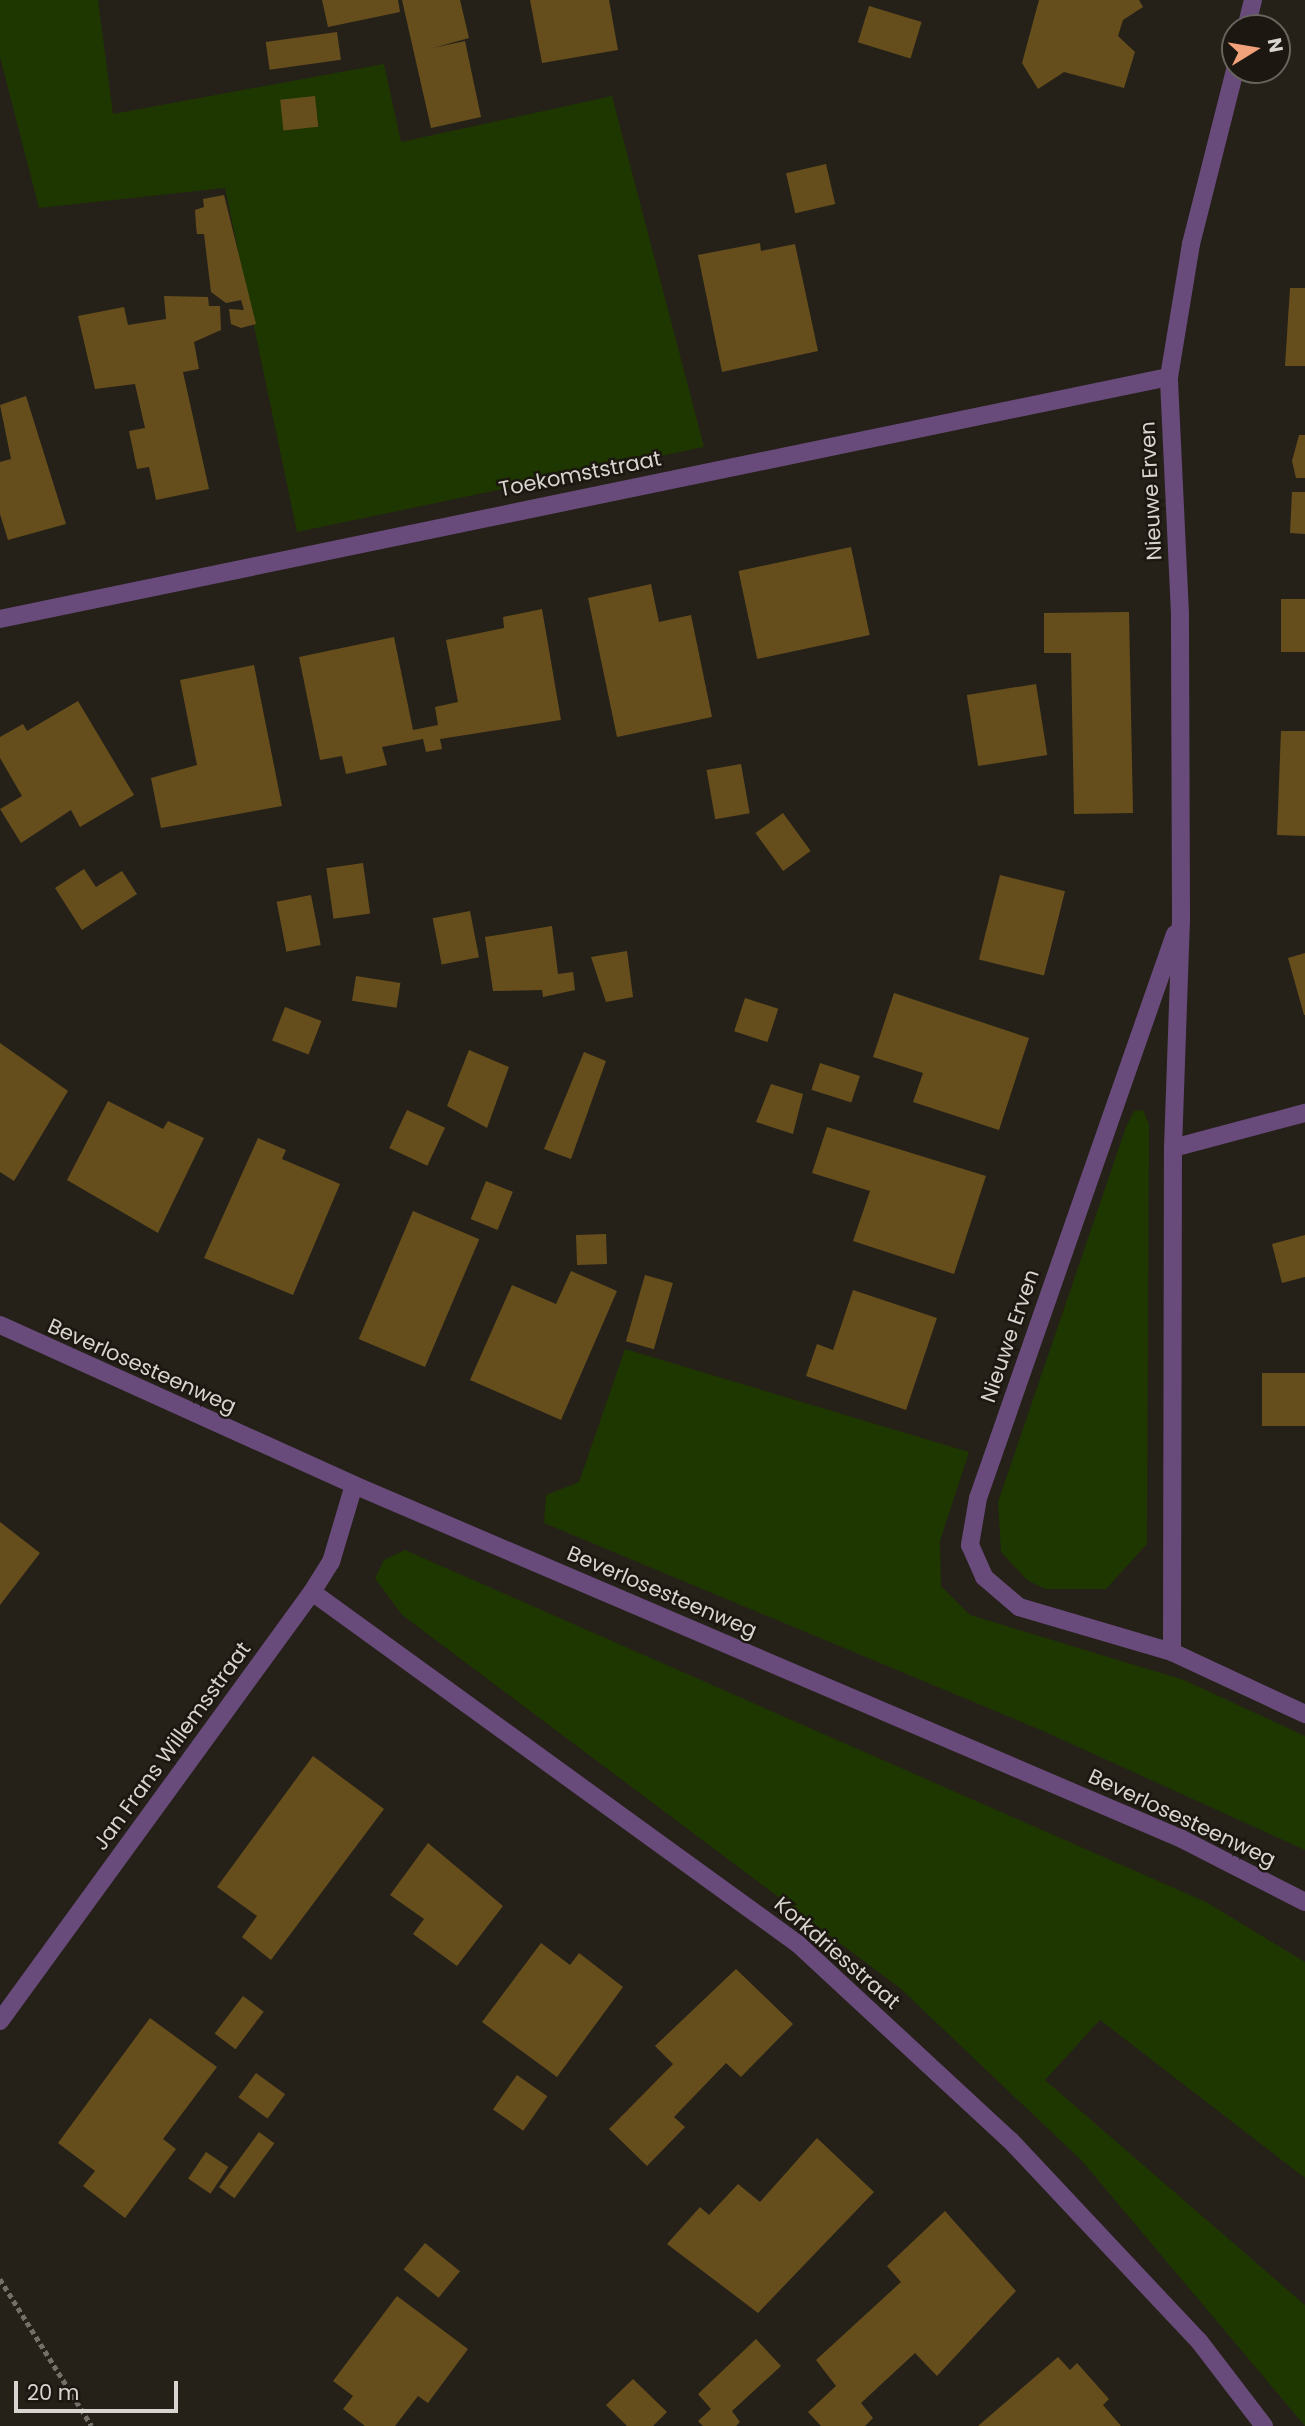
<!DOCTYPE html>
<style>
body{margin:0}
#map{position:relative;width:1305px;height:2426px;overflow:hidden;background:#252119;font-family:Poppins,sans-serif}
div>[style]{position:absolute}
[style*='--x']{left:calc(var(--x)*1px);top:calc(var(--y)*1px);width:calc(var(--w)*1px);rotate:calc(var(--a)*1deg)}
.green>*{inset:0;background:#1e3600}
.building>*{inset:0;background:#664e1c;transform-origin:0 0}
.path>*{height:4.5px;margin-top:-2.25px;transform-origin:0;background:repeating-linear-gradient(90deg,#736f69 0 5px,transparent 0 8.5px)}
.minor>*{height:18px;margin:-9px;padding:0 9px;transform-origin:9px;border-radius:9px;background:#694b7b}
.tertiary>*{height:18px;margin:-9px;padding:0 9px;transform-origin:9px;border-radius:9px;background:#694b7b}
span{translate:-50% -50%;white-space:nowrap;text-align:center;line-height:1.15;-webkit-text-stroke:5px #1c1710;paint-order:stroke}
.street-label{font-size:21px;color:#d8d5d0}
.north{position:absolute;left:1221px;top:14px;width:70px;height:70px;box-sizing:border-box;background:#1c1710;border:2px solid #67635d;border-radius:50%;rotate:79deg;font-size:19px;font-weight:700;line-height:28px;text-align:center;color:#d8d5d0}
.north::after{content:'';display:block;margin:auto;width:24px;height:32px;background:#f1a27b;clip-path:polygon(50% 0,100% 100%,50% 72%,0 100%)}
.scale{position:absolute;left:14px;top:2381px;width:164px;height:32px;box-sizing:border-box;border:4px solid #d8d5d0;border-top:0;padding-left:9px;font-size:21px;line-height:24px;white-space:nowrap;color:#d8d5d0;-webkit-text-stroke:5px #1c1710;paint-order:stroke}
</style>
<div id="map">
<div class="green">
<div style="clip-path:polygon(0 0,98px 0,113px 114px,384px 64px,401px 142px,612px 96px,704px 447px,297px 532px,225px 188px,39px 208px,0 57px)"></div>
<div style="clip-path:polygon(1143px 1110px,1149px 1124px,1147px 1544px,1106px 1589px,1045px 1589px,1027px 1580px,1001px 1552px,998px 1502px,1126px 1127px,1134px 1111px)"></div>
<div style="clip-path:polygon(625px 1349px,969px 1452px,940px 1541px,941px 1586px,970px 1615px,1184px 1680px,1305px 1736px,1305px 1850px,1043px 1731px,544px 1523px,546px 1495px,579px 1482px)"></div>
<div style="clip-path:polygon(405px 1550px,1206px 1902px,1305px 1962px,1305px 2178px,1100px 2020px,1045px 2080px,1305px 2305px,1305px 2426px,1082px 2161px,901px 1989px,402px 1615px,375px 1578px,384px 1560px)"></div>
</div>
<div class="building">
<div style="clip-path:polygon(322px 0,398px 0,400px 12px,328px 27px)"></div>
<div style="clip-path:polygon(402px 0,460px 0,469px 38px,433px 48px,465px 41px,481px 117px,431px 128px)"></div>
<div style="clip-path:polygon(530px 0,609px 0,618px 50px,542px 63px)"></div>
<div style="clip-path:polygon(1039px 0,1139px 0,1143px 7px,1123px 20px,1118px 36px,1135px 52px,1124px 88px,1064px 72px,1038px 89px,1022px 63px)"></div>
<div style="left:869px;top:6px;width:55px;height:38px;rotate:17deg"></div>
<div style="left:337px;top:32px;width:28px;height:72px;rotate:82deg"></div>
<div style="left:315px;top:96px;width:31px;height:35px;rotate:84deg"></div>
<div style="left:826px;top:164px;width:41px;height:41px;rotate:77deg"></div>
<div style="clip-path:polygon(224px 195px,256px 324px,241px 328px,231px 324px,229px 309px,244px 310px,241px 300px,226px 303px,211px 292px,204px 234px,197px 234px,196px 226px,195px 210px,204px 207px,203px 199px)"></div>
<div style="clip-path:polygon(760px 243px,761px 251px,795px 244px,818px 351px,722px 372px,698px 255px)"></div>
<div style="clip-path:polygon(1290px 288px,1305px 288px,1305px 366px,1285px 366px)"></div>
<div style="clip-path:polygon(164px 296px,208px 297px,209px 306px,220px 306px,221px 330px,194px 342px,199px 369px,183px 372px,209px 489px,156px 500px,149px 467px,137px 469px,129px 431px,145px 428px,135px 384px,95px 389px,78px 316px,124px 307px,128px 325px,166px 319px)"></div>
<div style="clip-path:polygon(26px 396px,66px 524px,8px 540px,0 514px,0 462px,11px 459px,0 405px)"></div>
<div style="clip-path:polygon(1299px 435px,1305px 435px,1305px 478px,1296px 478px,1292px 461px)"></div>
<div style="clip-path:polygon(1292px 492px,1305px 492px,1305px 534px,1290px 533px)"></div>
<div style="left:851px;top:547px;width:90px;height:115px;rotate:78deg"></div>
<div style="clip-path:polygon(651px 584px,659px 622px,691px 615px,712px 717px,617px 737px,588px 598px)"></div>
<div style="left:1281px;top:599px;width:24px;height:53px"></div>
<div style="clip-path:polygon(542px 609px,561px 720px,440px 739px,442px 749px,426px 752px,423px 739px,382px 747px,387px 765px,346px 774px,342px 756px,320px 760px,299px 657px,394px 637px,413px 730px,438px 725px,435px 707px,458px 702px,446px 640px,504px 628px,503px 617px)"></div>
<div style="clip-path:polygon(1129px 612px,1133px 813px,1074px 814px,1071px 653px,1044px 653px,1044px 613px)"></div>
<div style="clip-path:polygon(254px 665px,282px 806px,161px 828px,151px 778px,197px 765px,180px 680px)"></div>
<div style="left:1036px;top:684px;width:72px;height:70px;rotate:81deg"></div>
<div style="clip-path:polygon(78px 701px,134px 795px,80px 827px,71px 810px,21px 843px,0 809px,22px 796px,0 758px,0 737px,23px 724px,27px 731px)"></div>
<div style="clip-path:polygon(1281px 731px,1305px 731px,1305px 836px,1277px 835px)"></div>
<div style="left:741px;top:764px;width:50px;height:35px;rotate:80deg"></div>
<div style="left:783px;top:813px;width:47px;height:34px;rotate:54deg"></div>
<div style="left:363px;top:863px;width:51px;height:37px;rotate:82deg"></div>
<div style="clip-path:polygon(84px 869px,96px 887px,122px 871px,137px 894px,82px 930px,55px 888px)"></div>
<div style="left:1000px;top:875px;width:67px;height:87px;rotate:14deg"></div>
<div style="left:311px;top:895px;width:51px;height:35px;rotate:79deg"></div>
<div style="left:470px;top:911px;width:47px;height:38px;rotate:79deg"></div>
<div style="clip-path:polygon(552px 926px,558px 974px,573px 972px,575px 990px,543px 997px,542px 990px,493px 991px,485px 937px)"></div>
<div style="clip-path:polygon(627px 951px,633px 997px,606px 1002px,591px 957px)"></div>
<div style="clip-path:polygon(1305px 953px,1305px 1015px,1304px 1015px,1288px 958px)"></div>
<div style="left:356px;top:976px;width:45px;height:25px;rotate:9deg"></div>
<div style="clip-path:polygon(894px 993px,1029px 1038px,999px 1130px,913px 1102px,923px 1073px,873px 1057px)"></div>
<div style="left:745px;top:998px;width:35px;height:35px;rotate:18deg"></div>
<div style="left:285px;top:1007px;width:39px;height:36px;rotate:21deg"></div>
<div style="clip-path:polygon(0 1043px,68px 1091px,14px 1181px,0 1172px)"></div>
<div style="clip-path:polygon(469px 1050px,509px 1067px,487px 1128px,447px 1106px)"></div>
<div style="clip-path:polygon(584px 1052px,606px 1061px,571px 1159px,544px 1149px)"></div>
<div style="left:820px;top:1063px;width:42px;height:28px;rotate:18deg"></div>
<div style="clip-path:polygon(771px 1084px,803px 1094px,793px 1134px,756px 1122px)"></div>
<div style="clip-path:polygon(108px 1101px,163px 1129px,168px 1121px,204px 1138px,158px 1233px,67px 1180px)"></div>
<div style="left:407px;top:1110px;width:42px;height:42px;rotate:25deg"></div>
<div style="clip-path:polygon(827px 1127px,986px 1176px,954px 1274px,853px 1241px,870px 1191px,812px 1173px)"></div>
<div style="clip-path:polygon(258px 1138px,286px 1150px,282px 1159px,340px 1184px,293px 1295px,204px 1258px)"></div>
<div style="left:486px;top:1181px;width:29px;height:41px;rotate:22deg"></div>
<div style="left:413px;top:1211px;width:72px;height:139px;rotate:23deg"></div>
<div style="left:606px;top:1234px;width:30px;height:30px;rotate:88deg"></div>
<div style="clip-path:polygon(1305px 1235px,1305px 1277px,1282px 1283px,1272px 1244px)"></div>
<div style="clip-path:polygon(571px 1271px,617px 1291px,561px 1420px,470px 1380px,512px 1285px,556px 1304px)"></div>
<div style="left:645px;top:1275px;width:29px;height:69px;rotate:16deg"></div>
<div style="clip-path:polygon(853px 1290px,937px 1318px,906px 1410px,806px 1376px,817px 1344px,833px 1350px)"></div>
<div style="left:1305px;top:1373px;width:53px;height:43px;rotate:90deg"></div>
<div style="clip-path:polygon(0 1522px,40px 1553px,0 1605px)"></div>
<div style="clip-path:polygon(313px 1756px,384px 1809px,271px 1960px,242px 1937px,257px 1916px,217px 1887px)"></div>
<div style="clip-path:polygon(428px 1843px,503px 1906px,457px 1966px,413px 1934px,424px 1919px,390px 1895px)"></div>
<div style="clip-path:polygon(541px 1943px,570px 1965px,579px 1953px,623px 1987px,557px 2077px,482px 2022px)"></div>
<div style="clip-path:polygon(736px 1969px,793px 2024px,741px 2077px,726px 2063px,674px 2117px,685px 2127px,647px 2166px,609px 2129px,673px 2064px,655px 2046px)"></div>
<div style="left:243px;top:1996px;width:26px;height:47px;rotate:37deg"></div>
<div style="clip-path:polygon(150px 2018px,217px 2067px,163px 2139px,176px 2149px,125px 2218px,83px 2186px,95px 2171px,58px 2143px)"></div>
<div style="left:256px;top:2073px;width:36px;height:30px;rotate:36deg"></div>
<div style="left:517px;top:2075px;width:37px;height:42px;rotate:35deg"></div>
<div style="left:259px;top:2132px;width:19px;height:68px;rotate:36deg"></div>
<div style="clip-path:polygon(817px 2138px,874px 2192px,758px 2313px,667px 2244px,700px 2207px,709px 2215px,738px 2184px,760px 2202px)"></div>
<div style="left:206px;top:2152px;width:27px;height:32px;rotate:34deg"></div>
<div style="clip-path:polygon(945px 2211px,1016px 2291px,937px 2376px,915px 2353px,861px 2403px,873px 2418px,865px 2426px,821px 2426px,808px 2412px,836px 2386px,816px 2360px,901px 2282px,887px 2266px)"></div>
<div style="left:425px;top:2243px;width:45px;height:34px;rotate:39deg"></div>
<div style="clip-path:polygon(397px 2296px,468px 2349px,428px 2403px,418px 2396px,395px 2426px,365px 2426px,343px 2409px,353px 2396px,333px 2381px)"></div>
<div style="clip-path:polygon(756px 2339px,781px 2366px,732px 2411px,740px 2422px,736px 2426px,703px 2426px,698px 2421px,711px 2409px,698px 2394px)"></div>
<div style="clip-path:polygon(1058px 2357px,1070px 2370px,1077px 2363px,1109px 2399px,1103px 2405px,1121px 2426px,978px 2426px)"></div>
<div style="clip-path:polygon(633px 2379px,667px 2412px,653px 2426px,627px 2426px,606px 2405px)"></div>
</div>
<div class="path">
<div style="--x:0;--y:2279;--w:173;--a:58"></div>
</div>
<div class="minor">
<div style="--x:1246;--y:28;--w:29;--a:-76"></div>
<div style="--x:0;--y:619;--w:1194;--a:-11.7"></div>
<div style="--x:1175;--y:934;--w:597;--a:109.25"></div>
<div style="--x:978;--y:1498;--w:48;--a:99.7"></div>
<div style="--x:970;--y:1545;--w:35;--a:66"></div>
<div style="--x:984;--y:1577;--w:46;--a:40.6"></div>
<div style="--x:1019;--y:1607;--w:159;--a:16.4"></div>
<div style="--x:1172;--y:1652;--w:147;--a:25"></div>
<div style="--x:1173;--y:1148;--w:137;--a:-14.9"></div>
<div style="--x:312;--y:1592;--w:600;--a:35.92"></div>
<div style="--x:798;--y:1944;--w:289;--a:42.8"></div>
<div style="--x:1010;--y:2140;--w:276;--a:46.8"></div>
<div style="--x:1199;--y:2341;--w:107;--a:52.6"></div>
<div style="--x:1172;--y:1652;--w:504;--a:-89.89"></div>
<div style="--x:1173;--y:1148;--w:230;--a:-88"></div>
<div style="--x:1181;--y:918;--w:304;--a:-90.2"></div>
<div style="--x:1180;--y:614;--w:237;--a:-92.7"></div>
<div style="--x:1169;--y:377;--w:135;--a:-80.6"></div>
<div style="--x:1191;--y:244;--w:179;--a:-75.8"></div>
<div style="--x:0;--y:2021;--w:530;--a:-53.97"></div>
<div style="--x:312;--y:1592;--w:36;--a:-58"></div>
<div style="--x:331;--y:1562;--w:80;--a:-73.4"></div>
</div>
<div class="tertiary">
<div style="--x:0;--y:1325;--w:388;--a:24.3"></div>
<div style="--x:354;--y:1485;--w:900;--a:23.15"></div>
<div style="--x:1182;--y:1839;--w:138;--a:27.1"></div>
</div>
<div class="street-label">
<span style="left:580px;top:474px;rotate:-11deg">Toekomststraat</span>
<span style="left:1151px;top:491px;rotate:-93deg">Nieuwe Erven</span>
<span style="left:1010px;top:1336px;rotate:-71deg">Nieuwe Erven</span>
<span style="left:142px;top:1366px;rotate:24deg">Beverlosesteenweg</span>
<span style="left:662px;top:1592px;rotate:23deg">Beverlosesteenweg</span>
<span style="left:172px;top:1746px;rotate:-54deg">Jan Frans Willemsstraat</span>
<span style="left:1182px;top:1818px;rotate:25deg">Beverlosesteenweg</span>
<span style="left:837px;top:1953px;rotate:41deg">Korkdriesstraat</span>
</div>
<div class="north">N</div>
<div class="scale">20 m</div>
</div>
